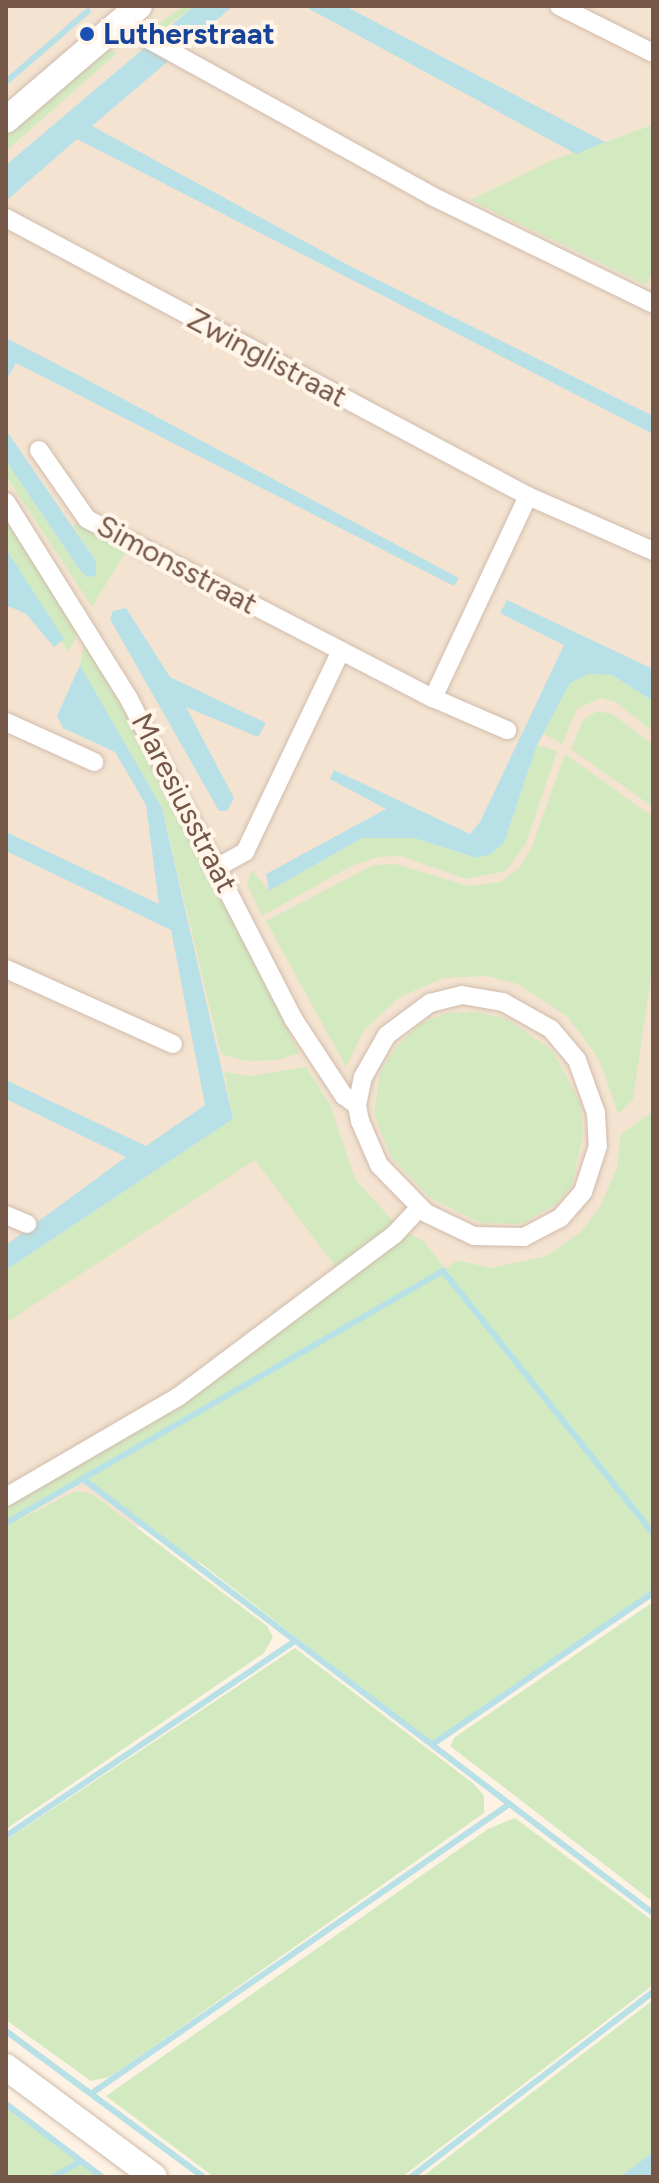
<!DOCTYPE html>
<style>
body{margin:0}
#map{position:relative;width:659px;height:2183px;overflow:hidden;background:#fdf2e3;font-family:Figtree,sans-serif}
div>[style]{position:absolute}
[style*='--x']{left:calc(var(--x)*1px);top:calc(var(--y)*1px);width:calc(var(--w)*1px);rotate:calc(var(--a)*1deg)}
.residential>*{inset:0;background:#f4e3d1}
.green>*{inset:0;background:#d3eac1}
.water>*{inset:0;background:#b7e1e7}
.stream>*{height:6px;margin:-3px;padding:0 3px;transform-origin:3px;border-radius:3px;background:#b7e1e7}
.roads{filter:drop-shadow(0 0 2px #d0bbac) drop-shadow(0 0 2px #d0bbac)}
.minor>*{height:18px;margin:-9px;padding:0 9px;transform-origin:9px;border-radius:9px;background:#fff}
.secondary>*{height:26px;margin:-13px;padding:0 13px;transform-origin:13px;border-radius:13px;background:#fff}
.dots>*{width:22px;height:22px;translate:-50% -50%;box-sizing:border-box;border:4px solid #fff6e9;border-radius:50%}
span{translate:-50% -50%;white-space:nowrap;text-align:center;line-height:1.15;-webkit-text-stroke:8px #fff6e9;paint-order:stroke}
.transit-label{font-size:30px;color:#164399;font-weight:700}
.left{translate:0 -50%;text-align:left}
.street-label{font-size:30px;color:#755748}
.frame{position:absolute;inset:0;border:8px solid #755748;pointer-events:none}
</style>
<div id="map">
<div class="residential">
<div style="clip-path:polygon(6px 6px,653px 6px,653px 1237px,6px 1602px)"></div>
</div>
<div class="green">
<div style="clip-path:polygon(183px 6px,194px 6px,158px 33px,152px 29px)"></div>
<div style="clip-path:polygon(106px 47px,117px 53px,6px 151px,6px 132px)"></div>
<div style="clip-path:polygon(653px 125px,653px 271px,646px 285px,470px 200px,553px 160px)"></div>
<div style="clip-path:polygon(6px 461px,77px 566px,96px 561px,73px 526px,81px 522px,120px 544px,125px 553px,92px 607px,6px 476px)"></div>
<div style="clip-path:polygon(6px 520px,78px 634px,68px 652px,6px 549px)"></div>
<div style="clip-path:polygon(84px 643px,156px 766px,299px 1053px,278px 1060px,245px 1061px,221px 1054px,162px 808px,80px 665px)"></div>
<div style="clip-path:polygon(589px 674px,612px 675px,653px 701px,653px 732px,616px 702px,600px 698px,577px 709px,562px 744px,543px 733px,570px 683px)"></div>
<div style="clip-path:polygon(597px 711px,612px 714px,653px 745px,653px 807px,571px 749px,583px 720px)"></div>
<div style="clip-path:polygon(537px 745px,557px 751px,526px 843px,506px 871px,466px 879px,401px 856px,379px 857px,351px 866px,262px 916px,247px 884px,252px 870px,269px 891px,362px 838px,414px 838px,476px 858px,504px 843px)"></div>
<div style="clip-path:polygon(565px 754px,653px 817px,653px 962px,633px 1100px,618px 1114px,600px 1061px,568px 1017px,518px 984px,487px 976px,443px 978px,400px 997px,364px 1030px,346px 1067px,266px 921px,374px 865px,395px 864px,468px 886px,501px 882px,520px 867px,531px 849px)"></div>
<div style="clip-path:polygon(476px 1012px,505px 1018px,553px 1051px,581px 1105px,583px 1135px,572px 1186px,556px 1204px,522px 1224px,480px 1223px,429px 1197px,392px 1158px,374px 1115px,380px 1073px,396px 1047px,418px 1025px,446px 1013px)"></div>
<div style="clip-path:polygon(306px 1067px,330px 1105px,355px 1179px,395px 1223px,336px 1267px,255px 1160px,6px 1323px,6px 1270px,233px 1119px,224px 1072px,249px 1076px)"></div>
<div style="clip-path:polygon(653px 1111px,653px 1597px,433px 1744px,202px 1564px,166px 1545px,83px 1481px,13px 1523px,76px 1491px,92px 1494px,267px 1626px,273px 1637px,264px 1653px,6px 1829px,6px 1505px,177px 1408px,408px 1233px,422px 1240px,446px 1269px,457px 1260px,490px 1268px,547px 1256px,581px 1232px,600px 1207px,617px 1167px,621px 1134px)"></div>
<div style="clip-path:polygon(653px 1602px,653px 1902px,450px 1746px,455px 1737px)"></div>
<div style="clip-path:polygon(295px 1648px,474px 1784px,484px 1796px,484px 1813px,133px 2061px,109px 2077px,91px 2081px,6px 2020px,6px 1840px)"></div>
<div style="clip-path:polygon(515px 1818px,653px 1921px,653px 1985px,402px 2177px,214px 2177px,106px 2096px,488px 1829px)"></div>
<div style="clip-path:polygon(653px 2000px,653px 2152px,621px 2177px,422px 2177px)"></div>
<div style="clip-path:polygon(6px 2102px,81px 2161px,102px 2177px,6px 2177px)"></div>
</div>
<div class="water">
<div style="clip-path:polygon(194px 6px,233px 6px,92px 126px,348px 265px,653px 416px,653px 434px,77px 139px,6px 201px,6px 165px)"></div>
<div style="clip-path:polygon(304px 6px,345px 6px,605px 142px,576px 154px)"></div>
<div style="clip-path:polygon(6px 338px,80px 376px,459px 578px,454px 586px,16px 363px,6px 381px)"></div>
<div style="clip-path:polygon(6px 430px,96px 561px,96px 576px,87px 577px,77px 566px,6px 461px)"></div>
<div style="clip-path:polygon(6px 549px,64px 639px,54px 647px,26px 614px,6px 605px)"></div>
<div style="clip-path:polygon(507px 600px,653px 669px,653px 701px,612px 675px,589px 674px,570px 683px,537px 745px,504px 843px,491px 854px,477px 858px,414px 838px,362px 838px,269px 891px,266px 874px,386px 809px,330px 779px,334px 770px,470px 834px,480px 822px,564px 645px,500px 613px)"></div>
<div style="clip-path:polygon(126px 608px,170px 677px,266px 723px,258px 737px,186px 707px,234px 798px,227px 811px,219px 811px,110px 619px,113px 611px)"></div>
<div style="clip-path:polygon(80px 665px,162px 808px,233px 1119px,6px 1270px,6px 1245px,126px 1157px,6px 1099px,6px 1080px,146px 1146px,205px 1105px,171px 930px,6px 851px,6px 832px,159px 904px,146px 805px,115px 752px,63px 728px,57px 716px)"></div>
<div style="clip-path:polygon(653px 2152px,653px 2177px,620px 2177px)"></div>
</div>
<div class="stream">
<div style="--x:6;--y:82;--w:108;--a:-40.9"></div>
<div style="--x:83;--y:1479;--w:716;--a:37.29"></div>
<div style="--x:6;--y:1523;--w:504;--a:-29.97"></div>
<div style="--x:443;--y:1271;--w:336;--a:51.3"></div>
<div style="--x:433;--y:1744;--w:267;--a:-34.5"></div>
<div style="--x:6;--y:1836;--w:349;--a:-34"></div>
<div style="--x:6;--y:2031;--w:245;--a:36.5"></div>
<div style="--x:92;--y:2093;--w:506;--a:-34.7"></div>
<div style="--x:6;--y:2104;--w:121;--a:37.2"></div>
<div style="--x:54;--y:2177;--w:31;--a:-31"></div>
<div style="--x:411;--y:2177;--w:305;--a:-37.4"></div>
</div>
<div class="roads">
<div class="minor">
<div style="--x:559;--y:6;--w:105;--a:26.6"></div>
<div style="--x:119;--y:23;--w:358;--a:28.9"></div>
<div style="--x:432;--y:196;--w:246;--a:26"></div>
<div style="--x:6;--y:218;--w:591;--a:28.04"></div>
<div style="--x:528;--y:496;--w:137;--a:23.7"></div>
<div style="--x:39;--y:450;--w:84;--a:55.2"></div>
<div style="--x:87;--y:519;--w:390;--a:27.4"></div>
<div style="--x:433;--y:698;--w:81;--a:23.4"></div>
<div style="--x:6;--y:502;--w:232;--a:58"></div>
<div style="--x:129;--y:699;--w:361;--a:62.8"></div>
<div style="--x:294;--y:1020;--w:91;--a:56.7"></div>
<div style="--x:344;--y:1096;--w:16;--a:35"></div>
<div style="--x:433;--y:698;--w:223;--a:-64.8"></div>
<div style="--x:6;--y:722;--w:97;--a:24.4"></div>
<div style="--x:218;--y:867;--w:31;--a:-29"></div>
<div style="--x:245;--y:852;--w:223;--a:-64.5"></div>
<div style="--x:6;--y:969;--w:183;--a:24.2"></div>
<div style="--x:462;--y:995;--w:42;--a:9.7"></div>
<div style="--x:503;--y:1002;--w:55;--a:29.4"></div>
<div style="--x:551;--y:1029;--w:40;--a:50"></div>
<div style="--x:577;--y:1060;--w:56;--a:70.3"></div>
<div style="--x:596;--y:1113;--w:33;--a:87"></div>
<div style="--x:598;--y:1146;--w:48;--a:108.1"></div>
<div style="--x:583;--y:1192;--w:35;--a:131"></div>
<div style="--x:560;--y:1218;--w:41;--a:152.2"></div>
<div style="--x:524;--y:1237;--w:50;--a:-178.9"></div>
<div style="--x:474;--y:1236;--w:53;--a:-154.4"></div>
<div style="--x:426;--y:1213;--w:67;--a:-134.4"></div>
<div style="--x:379;--y:1165;--w:48;--a:-113.4"></div>
<div style="--x:360;--y:1121;--w:16;--a:-101"></div>
<div style="--x:357;--y:1105;--w:29;--a:-78"></div>
<div style="--x:363;--y:1077;--w:48;--a:-60.3"></div>
<div style="--x:387;--y:1035;--w:54;--a:-36.7"></div>
<div style="--x:430;--y:1003;--w:33;--a:-14"></div>
<div style="--x:6;--y:1215;--w:23;--a:23"></div>
<div style="--x:6;--y:1497;--w:199;--a:-30.2"></div>
<div style="--x:178;--y:1397;--w:270;--a:-36.9"></div>
<div style="--x:394;--y:1235;--w:37;--a:-47"></div>
</div>
<div class="secondary">
<div style="--x:6;--y:120;--w:175;--a:-40.6"></div>
<div style="--x:6;--y:2067;--w:184;--a:36.6"></div>
</div>
</div>
<div class="dots">
<div style="left:87px;top:34px;background:#1a4fb4"></div>
</div>
<div class="transit-label">
<span class="left" style="left:103px;top:34px">Lutherstraat</span>
</div>
<div class="street-label">
<span style="left:267px;top:358px;rotate:28deg">Zwinglistraat</span>
<span style="left:177px;top:565px;rotate:28deg">Simonsstraat</span>
<span style="left:184px;top:803px;rotate:63deg">Maresiusstraat</span>
</div>
<div class="frame"></div>
</div>
